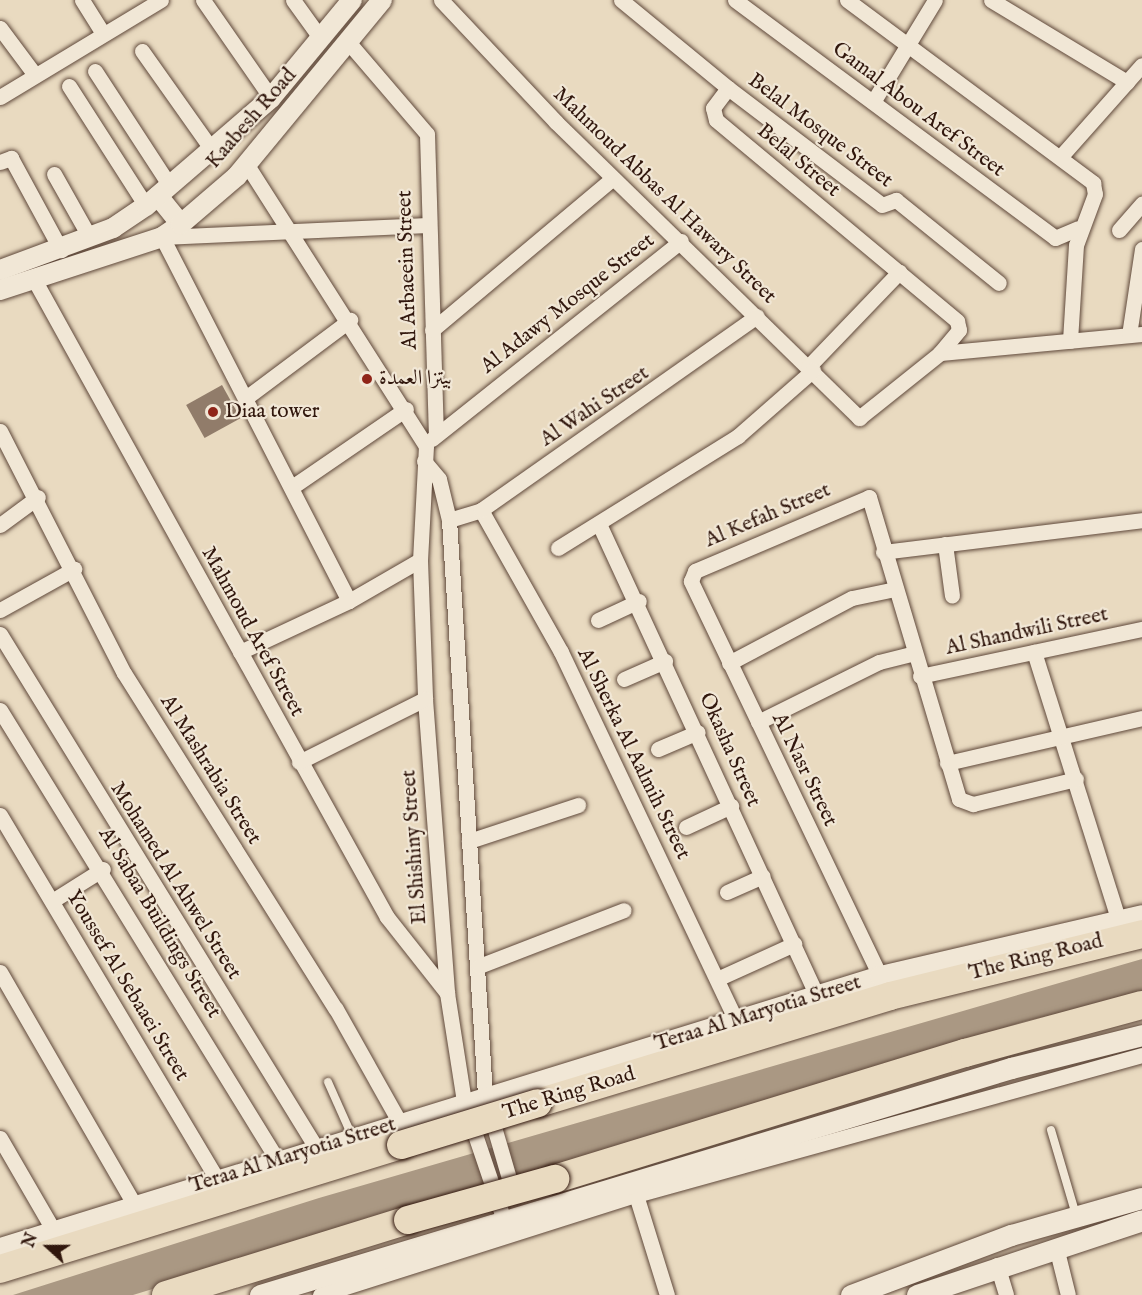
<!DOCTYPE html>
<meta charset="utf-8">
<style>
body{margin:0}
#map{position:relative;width:1142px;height:1295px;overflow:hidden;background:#e9dac0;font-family:"IM FELL English",Amiri,serif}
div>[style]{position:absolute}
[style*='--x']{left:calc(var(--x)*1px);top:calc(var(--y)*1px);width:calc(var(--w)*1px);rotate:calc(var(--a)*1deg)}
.water>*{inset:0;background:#aa9883}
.building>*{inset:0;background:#917c6a;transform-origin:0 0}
.roads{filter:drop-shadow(0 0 2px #5f483a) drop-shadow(0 0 2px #5f483a)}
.service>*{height:8px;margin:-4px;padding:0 4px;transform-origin:4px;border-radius:4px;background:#f1e7d6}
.minor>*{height:15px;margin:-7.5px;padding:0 7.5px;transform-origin:7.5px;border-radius:7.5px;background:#f1e7d6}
.tertiary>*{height:20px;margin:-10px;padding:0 10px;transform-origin:10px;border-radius:10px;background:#f1e7d6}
.secondary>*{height:21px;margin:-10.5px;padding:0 10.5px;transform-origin:10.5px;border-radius:10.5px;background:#f1e7d6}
.motorway>*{height:28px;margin:-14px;padding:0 14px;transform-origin:14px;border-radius:14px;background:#e9dac0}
.bridges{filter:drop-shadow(0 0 2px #31170d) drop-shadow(0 0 2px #31170d)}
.motorway-bridge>*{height:28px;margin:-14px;padding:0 14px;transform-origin:14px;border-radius:14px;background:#e9dac0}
.dots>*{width:16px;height:16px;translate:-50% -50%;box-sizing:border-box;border:3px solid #f1e7d6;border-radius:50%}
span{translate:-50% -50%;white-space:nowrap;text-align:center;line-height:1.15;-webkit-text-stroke:4.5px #f1e7d6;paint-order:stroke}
.street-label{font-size:21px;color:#31170d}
.poi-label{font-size:21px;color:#31170d}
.left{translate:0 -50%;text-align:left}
.north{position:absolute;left:18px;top:1217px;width:60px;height:60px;-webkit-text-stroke:4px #f1e7d6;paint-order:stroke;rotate:291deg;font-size:16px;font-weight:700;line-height:24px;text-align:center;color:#31170d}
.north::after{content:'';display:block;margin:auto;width:21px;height:27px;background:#31170d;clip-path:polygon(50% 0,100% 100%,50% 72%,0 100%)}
</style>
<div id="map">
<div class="water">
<div style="clip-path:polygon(1142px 959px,1142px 994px,1026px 1021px,133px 1295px,13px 1295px,319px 1198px)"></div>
</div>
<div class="building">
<div style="left:222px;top:385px;width:38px;height:41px;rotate:61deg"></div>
</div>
<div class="roads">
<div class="service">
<div style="--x:328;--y:1082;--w:59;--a:66"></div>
<div style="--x:1051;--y:1130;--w:89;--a:73.6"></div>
</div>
<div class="minor">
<div style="--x:82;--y:0;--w:39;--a:58"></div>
<div style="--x:203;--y:0;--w:119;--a:55.2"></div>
<div style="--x:293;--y:0;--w:48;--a:54.3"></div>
<div style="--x:441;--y:0;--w:168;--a:46.7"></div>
<div style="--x:556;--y:122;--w:424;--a:44.3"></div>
<div style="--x:859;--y:418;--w:104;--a:-38.7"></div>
<div style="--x:940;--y:353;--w:203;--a:-5.4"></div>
<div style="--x:621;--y:0;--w:139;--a:39.4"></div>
<div style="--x:728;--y:88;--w:25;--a:127"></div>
<div style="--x:713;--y:108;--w:12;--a:76"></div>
<div style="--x:716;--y:120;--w:314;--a:39.8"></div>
<div style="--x:957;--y:321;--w:9;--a:77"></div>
<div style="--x:959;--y:330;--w:30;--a:130"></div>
<div style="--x:735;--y:0;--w:399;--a:36.6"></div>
<div style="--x:1055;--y:238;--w:25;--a:-23"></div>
<div style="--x:847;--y:0;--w:307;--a:36.6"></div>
<div style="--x:1093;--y:183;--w:11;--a:80"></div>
<div style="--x:1095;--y:194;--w:54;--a:110.4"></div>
<div style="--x:1076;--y:245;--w:96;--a:93.6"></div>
<div style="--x:991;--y:0;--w:159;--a:31.1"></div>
<div style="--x:0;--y:28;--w:59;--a:53.3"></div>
<div style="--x:349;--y:43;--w:120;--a:49.4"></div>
<div style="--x:427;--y:134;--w:301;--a:88.3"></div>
<div style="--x:142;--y:51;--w:121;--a:54.7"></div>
<div style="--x:95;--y:71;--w:137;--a:56.9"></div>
<div style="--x:69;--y:86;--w:143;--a:57.3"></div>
<div style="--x:728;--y:88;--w:193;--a:37.2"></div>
<div style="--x:882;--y:205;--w:15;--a:-20"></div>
<div style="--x:896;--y:200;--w:132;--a:38.9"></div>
<div style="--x:0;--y:97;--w:188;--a:-31.1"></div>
<div style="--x:873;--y:102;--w:119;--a:-58.7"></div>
<div style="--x:1062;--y:155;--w:120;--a:-48.4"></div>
<div style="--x:0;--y:162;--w:12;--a:-20"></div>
<div style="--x:11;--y:158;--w:105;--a:61.5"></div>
<div style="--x:247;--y:165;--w:333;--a:57.5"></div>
<div style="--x:426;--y:446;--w:114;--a:93"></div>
<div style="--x:420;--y:560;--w:139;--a:87.9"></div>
<div style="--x:425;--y:699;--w:295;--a:85.7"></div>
<div style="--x:447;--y:993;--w:110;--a:81.1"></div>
<div style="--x:464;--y:1102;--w:128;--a:71.3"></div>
<div style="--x:54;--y:174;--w:73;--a:60.6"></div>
<div style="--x:1119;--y:230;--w:35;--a:-49"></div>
<div style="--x:35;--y:281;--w:727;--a:61.04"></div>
<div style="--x:387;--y:917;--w:97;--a:51.7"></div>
<div style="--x:432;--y:330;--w:236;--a:-40"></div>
<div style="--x:1129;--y:335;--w:87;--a:-81.4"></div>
<div style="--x:808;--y:367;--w:132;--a:-46.2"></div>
<div style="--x:247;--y:397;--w:129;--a:-36.8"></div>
<div style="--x:0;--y:431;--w:272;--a:62.9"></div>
<div style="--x:124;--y:673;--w:397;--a:57.8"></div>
<div style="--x:336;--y:1009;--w:131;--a:60.7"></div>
<div style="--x:432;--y:439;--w:318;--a:-38.5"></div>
<div style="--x:424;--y:461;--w:23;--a:50"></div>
<div style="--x:439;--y:479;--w:42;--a:76.3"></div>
<div style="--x:449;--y:520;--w:577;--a:86.42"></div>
<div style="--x:485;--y:1096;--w:103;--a:73.7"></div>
<div style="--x:292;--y:487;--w:138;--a:-34.4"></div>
<div style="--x:481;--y:510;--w:163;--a:60.6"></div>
<div style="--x:561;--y:652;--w:408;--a:64.6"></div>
<div style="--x:449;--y:520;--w:34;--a:-17"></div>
<div style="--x:481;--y:510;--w:337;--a:-35.1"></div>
<div style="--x:599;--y:524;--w:520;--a:65.21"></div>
<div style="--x:0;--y:525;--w:47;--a:-36.4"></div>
<div style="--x:945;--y:544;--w:52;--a:82.3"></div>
<div style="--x:558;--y:548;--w:212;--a:-31.9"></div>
<div style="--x:738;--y:436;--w:100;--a:-41.3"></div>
<div style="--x:883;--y:552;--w:261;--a:-7"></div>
<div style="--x:349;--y:601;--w:409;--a:-117.2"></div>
<div style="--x:162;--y:237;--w:266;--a:-2.6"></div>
<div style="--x:0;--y:610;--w:85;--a:-29"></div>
<div style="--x:598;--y:620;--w:45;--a:-24.9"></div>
<div style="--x:0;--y:634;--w:605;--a:58.39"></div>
<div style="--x:240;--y:652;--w:120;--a:-25.1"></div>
<div style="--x:349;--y:601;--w:82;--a:-30"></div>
<div style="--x:1034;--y:652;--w:280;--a:72.5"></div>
<div style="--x:729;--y:663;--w:139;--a:-27.9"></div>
<div style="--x:852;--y:598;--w:44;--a:-11.8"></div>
<div style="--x:920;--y:676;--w:227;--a:-12"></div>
<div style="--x:624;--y:679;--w:45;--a:-23.7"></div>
<div style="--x:0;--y:710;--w:530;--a:58.35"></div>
<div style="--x:758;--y:722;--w:135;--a:-26.4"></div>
<div style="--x:879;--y:662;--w:36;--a:-14"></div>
<div style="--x:658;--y:749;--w:43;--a:-23"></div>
<div style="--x:299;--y:762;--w:141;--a:-26.6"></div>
<div style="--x:947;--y:763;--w:200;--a:-13"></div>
<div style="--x:0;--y:815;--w:425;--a:59.2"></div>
<div style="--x:686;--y:827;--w:50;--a:-25"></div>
<div style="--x:469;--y:841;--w:115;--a:-18.3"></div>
<div style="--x:727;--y:892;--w:39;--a:-24"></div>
<div style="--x:52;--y:901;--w:60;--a:-32.1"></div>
<div style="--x:479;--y:966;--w:155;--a:-21.1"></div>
<div style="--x:0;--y:972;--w:270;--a:60"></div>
<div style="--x:880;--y:976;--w:438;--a:-115.6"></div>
<div style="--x:691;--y:581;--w:11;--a:-68"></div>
<div style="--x:695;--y:571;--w:189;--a:-23"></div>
<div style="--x:869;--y:497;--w:315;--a:73.4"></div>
<div style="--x:959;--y:799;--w:15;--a:20"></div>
<div style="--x:973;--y:804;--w:106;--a:-13.6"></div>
<div style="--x:717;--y:979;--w:85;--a:-24.4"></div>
<div style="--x:0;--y:1138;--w:108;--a:59.9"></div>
<div style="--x:636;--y:1195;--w:105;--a:72.8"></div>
<div style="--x:1056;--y:1247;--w:49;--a:76"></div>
<div style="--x:997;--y:1265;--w:31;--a:73"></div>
<div style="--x:320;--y:1295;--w:331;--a:-17.6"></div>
<div style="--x:636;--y:1195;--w:525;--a:-15.47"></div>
</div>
<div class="tertiary">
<div style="--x:158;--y:196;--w:36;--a:51"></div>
<div style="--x:0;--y:270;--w:121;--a:-20.4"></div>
<div style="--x:113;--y:228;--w:40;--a:-34"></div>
<div style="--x:146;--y:206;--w:165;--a:-40.8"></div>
<div style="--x:271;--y:98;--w:127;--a:-50.4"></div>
<div style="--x:0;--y:290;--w:170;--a:-18.1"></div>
<div style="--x:162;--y:237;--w:23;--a:-34"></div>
<div style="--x:181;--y:224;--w:74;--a:-40.6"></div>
<div style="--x:237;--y:176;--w:228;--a:-50.5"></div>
</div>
<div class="secondary">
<div style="--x:0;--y:1248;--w:921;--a:-17.18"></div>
<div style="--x:880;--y:976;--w:269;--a:-13.1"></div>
<div style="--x:260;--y:1295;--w:785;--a:-16.82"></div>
<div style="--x:1011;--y:1068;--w:135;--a:-14.1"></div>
<div style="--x:851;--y:1295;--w:171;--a:-20.6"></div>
<div style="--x:1011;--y:1235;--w:136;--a:-15.8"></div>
<div style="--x:917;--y:1295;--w:237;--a:-18.4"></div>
</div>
<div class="motorway">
<div style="--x:538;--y:1103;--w:368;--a:-16.9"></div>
<div style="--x:890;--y:996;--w:260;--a:-13.8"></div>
<div style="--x:555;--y:1179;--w:429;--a:-17.1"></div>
<div style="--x:965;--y:1053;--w:183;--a:-15.2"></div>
<div style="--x:0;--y:1269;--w:420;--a:-17.2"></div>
<div style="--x:166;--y:1295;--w:253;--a:-17.2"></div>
</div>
</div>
<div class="bridges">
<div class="motorway-bridge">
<div style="--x:401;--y:1145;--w:143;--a:-17"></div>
<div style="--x:408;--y:1220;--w:153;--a:-15.6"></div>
</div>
</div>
<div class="dots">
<div style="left:367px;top:379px;background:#8f2418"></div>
<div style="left:213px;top:412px;background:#8f2418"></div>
</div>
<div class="street-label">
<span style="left:918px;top:110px;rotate:37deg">Gamal Abou Aref Street</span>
<span style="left:252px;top:119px;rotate:-49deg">Kaabesh Road</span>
<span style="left:820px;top:131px;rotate:37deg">Belal Mosque Street</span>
<span style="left:798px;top:161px;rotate:40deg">Belal Street</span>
<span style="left:664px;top:196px;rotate:44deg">Mahmoud Abbas Al Hawary Street</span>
<span style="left:408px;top:270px;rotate:-92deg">Al Arbaeein Street</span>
<span style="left:568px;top:304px;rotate:-38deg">Al Adawy Mosque Street</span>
<span style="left:595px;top:407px;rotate:-34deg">Al Wahi Street</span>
<span style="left:768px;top:516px;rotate:-23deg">Al Kefah Street</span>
<span style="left:252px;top:632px;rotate:61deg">Mahmoud Aref Street</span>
<span style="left:1027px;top:632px;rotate:-12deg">Al Shandwili Street</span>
<span style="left:729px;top:750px;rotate:66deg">Okasha Street</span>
<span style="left:633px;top:754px;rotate:64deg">Al Sherka Al Aalmih Street</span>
<span style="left:210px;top:770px;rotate:58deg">Al Mashrabia Street</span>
<span style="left:804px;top:770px;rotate:64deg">Al Nasr Street</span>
<span style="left:415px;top:847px;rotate:-94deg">El Shishiny Street</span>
<span style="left:175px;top:881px;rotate:58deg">Mohamed Al Ahwel Street</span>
<span style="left:159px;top:923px;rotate:59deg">Al Sabaa Buildings Street</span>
<span style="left:1036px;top:958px;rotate:-14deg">The Ring Road</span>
<span style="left:127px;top:986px;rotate:59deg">Youssef Al Sebaaei Street</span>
<span style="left:758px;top:1014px;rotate:-17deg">Teraa Al Maryotia Street</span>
<span style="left:569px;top:1094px;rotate:-17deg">The Ring Road</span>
<span style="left:293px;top:1156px;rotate:-17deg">Teraa Al Maryotia Street</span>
</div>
<div class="poi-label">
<span class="left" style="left:379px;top:379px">بيتزا العمدة</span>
<span class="left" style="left:225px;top:412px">Diaa tower</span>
</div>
<div class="north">N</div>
</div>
